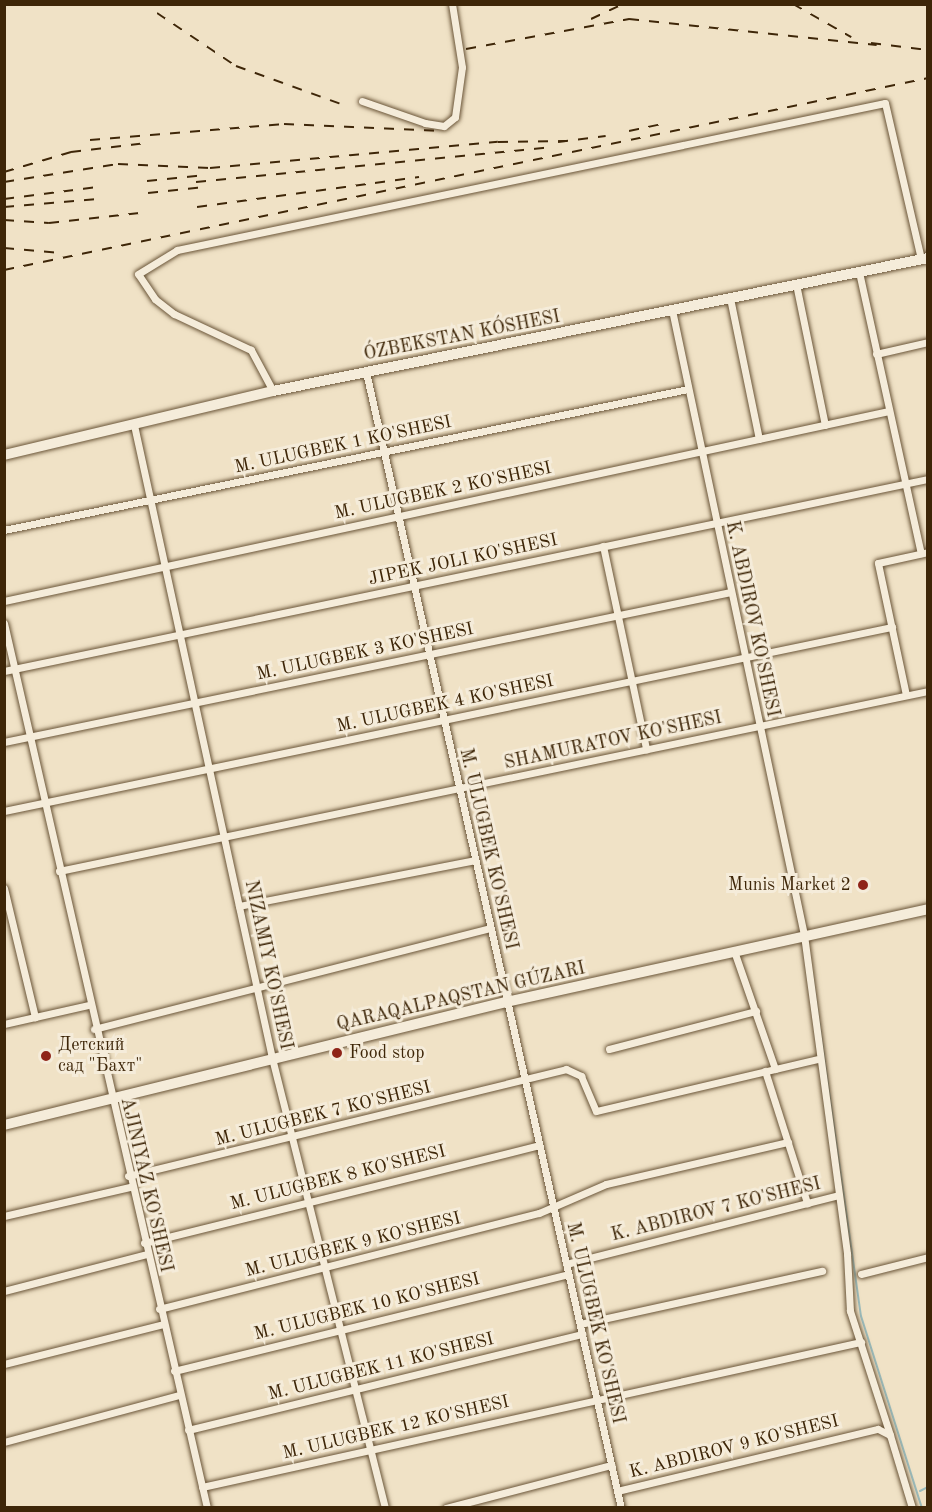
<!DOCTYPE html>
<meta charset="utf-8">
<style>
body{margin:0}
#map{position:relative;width:932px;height:1512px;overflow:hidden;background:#f0e2c6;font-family:"Old Standard TT",serif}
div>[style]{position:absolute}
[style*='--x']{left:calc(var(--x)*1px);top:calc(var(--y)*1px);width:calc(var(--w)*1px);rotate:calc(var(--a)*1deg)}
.stream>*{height:2px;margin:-1px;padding:0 1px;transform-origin:1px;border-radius:1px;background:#9cbcbc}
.roads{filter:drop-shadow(0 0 2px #6a5538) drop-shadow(0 0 2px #6a5538)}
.street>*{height:7px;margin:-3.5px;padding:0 3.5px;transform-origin:3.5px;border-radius:3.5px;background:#f5ecda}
.secondary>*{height:10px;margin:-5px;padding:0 5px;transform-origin:5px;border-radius:5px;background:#f5ecda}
.rail>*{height:2px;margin-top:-1px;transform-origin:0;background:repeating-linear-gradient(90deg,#3e2608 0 10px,transparent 0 20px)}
.dots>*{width:16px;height:16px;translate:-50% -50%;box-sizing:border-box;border:3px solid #f5ecda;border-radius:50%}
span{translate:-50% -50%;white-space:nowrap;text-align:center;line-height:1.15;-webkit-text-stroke:6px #f5ecda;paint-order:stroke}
.street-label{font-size:18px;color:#3e2608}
.poi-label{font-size:18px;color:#3e2608}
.right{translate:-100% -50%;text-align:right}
.left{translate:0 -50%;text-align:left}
.frame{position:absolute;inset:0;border:6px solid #3e2608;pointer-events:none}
</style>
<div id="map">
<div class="stream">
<div style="--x:812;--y:972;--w:347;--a:81.9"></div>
<div style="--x:861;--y:1316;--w:201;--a:72.4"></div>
<div style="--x:920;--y:1491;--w:9;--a:-27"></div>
</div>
<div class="roads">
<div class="street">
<div style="--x:362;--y:101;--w:67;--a:19.2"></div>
<div style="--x:425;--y:123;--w:19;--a:9"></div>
<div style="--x:444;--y:126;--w:14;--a:-39"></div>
<div style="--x:455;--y:117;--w:50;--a:-82"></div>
<div style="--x:462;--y:67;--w:64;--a:-99"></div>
<div style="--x:859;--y:272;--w:288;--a:77.6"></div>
<div style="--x:796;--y:284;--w:144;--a:78.4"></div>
<div style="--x:730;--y:298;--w:144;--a:78.4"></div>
<div style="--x:672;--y:310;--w:639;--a:78.07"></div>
<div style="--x:804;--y:935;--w:322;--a:82.3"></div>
<div style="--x:847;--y:1254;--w:57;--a:87"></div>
<div style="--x:850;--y:1311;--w:130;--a:72.1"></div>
<div style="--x:876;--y:354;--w:53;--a:-13"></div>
<div style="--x:366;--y:372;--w:1164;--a:77.35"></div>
<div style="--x:273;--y:391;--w:47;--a:-118.2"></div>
<div style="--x:251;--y:350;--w:85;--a:-154.9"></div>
<div style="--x:174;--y:314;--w:24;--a:-142"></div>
<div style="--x:155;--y:299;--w:30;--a:-124"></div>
<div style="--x:138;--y:274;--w:46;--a:-31.6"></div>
<div style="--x:177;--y:250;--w:723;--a:-11.73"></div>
<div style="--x:885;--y:103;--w:160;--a:77"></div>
<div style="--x:134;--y:425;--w:648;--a:77.7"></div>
<div style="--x:272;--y:1058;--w:464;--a:75.9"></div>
<div style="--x:4;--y:530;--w:698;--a:-11.65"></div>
<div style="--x:603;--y:546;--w:208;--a:78"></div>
<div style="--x:4;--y:601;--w:905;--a:-12.12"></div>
<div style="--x:4;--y:623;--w:908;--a:77.08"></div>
<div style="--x:4;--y:671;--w:944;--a:-11.74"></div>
<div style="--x:906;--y:695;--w:135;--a:-102"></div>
<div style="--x:878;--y:563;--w:51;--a:-12.4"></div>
<div style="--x:4;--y:742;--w:742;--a:-11.66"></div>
<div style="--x:4;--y:811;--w:907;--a:-11.71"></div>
<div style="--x:59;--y:871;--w:887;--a:-11.7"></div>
<div style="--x:4;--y:888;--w:133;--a:76.5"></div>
<div style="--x:239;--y:906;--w:240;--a:-11"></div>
<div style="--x:734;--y:951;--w:125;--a:70.8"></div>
<div style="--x:4;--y:1024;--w:86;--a:-12.7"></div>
<div style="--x:94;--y:1029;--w:409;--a:-14.3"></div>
<div style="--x:609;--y:1049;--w:152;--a:-14.5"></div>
<div style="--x:765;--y:1071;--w:139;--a:72.3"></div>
<div style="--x:128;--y:1176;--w:451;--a:-13.7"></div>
<div style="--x:566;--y:1069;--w:17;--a:25"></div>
<div style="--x:581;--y:1076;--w:38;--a:67"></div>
<div style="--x:596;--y:1111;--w:227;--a:-13.2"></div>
<div style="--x:4;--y:1216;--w:129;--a:-13"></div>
<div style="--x:144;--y:1243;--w:407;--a:-13.9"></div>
<div style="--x:566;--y:1264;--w:281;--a:-14.2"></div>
<div style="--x:861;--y:1274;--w:69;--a:-14.2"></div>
<div style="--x:4;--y:1291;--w:148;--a:-14.5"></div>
<div style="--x:159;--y:1309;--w:392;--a:-14.2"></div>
<div style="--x:539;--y:1213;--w:73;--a:-23.4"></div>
<div style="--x:606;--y:1184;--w:187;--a:-13"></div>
<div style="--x:580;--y:1324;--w:248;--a:-12.4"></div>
<div style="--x:4;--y:1364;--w:164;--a:-14.1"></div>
<div style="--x:174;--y:1371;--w:406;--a:-13.8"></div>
<div style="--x:188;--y:1430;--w:406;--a:-13.7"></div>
<div style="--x:4;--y:1442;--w:182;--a:-15"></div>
<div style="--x:202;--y:1487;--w:675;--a:-12.41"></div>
<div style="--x:617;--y:1491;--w:268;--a:-13.4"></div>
<div style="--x:878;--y:1429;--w:13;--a:27"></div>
<div style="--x:890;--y:1435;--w:76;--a:73.2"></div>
<div style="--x:446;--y:1508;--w:171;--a:-14.6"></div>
</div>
<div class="secondary">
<div style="--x:4;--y:455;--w:277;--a:-13.4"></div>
<div style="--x:273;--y:391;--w:668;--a:-11.48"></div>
<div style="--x:4;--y:1125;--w:517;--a:-13.77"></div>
<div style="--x:506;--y:1002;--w:432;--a:-12.4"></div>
</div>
</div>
<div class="rail">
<div style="--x:793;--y:4;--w:67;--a:29.6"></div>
<div style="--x:157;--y:13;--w:95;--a:33.9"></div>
<div style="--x:236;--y:66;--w:120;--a:19.9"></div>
<div style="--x:591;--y:19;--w:35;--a:-25"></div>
<div style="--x:871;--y:43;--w:57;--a:7"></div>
<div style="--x:466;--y:49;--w:166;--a:-10.4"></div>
<div style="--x:629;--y:19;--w:249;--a:6"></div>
<div style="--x:926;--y:102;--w:2;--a:0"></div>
<div style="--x:629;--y:131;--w:33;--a:-12"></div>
<div style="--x:90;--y:140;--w:195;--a:-4.7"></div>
<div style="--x:284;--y:124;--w:159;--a:2.5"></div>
<div style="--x:558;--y:142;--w:48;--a:-7.1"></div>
<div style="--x:4;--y:172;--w:70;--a:-16.6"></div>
<div style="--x:71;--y:152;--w:76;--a:-6.8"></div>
<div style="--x:147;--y:181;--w:59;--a:-5.8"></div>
<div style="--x:4;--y:182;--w:115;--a:-9"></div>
<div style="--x:118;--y:164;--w:92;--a:2.5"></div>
<div style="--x:210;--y:168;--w:289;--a:-5.2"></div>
<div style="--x:498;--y:142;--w:69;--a:-0.8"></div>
<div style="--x:196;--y:182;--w:351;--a:-5.6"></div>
<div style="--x:148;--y:193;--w:57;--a:-6"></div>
<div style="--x:4;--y:199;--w:94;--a:-7.4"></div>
<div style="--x:4;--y:207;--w:94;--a:-4.9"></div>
<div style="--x:197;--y:207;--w:224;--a:-7.7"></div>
<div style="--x:4;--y:220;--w:45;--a:3.8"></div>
<div style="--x:49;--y:223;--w:91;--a:-6.3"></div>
<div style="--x:4;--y:248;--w:57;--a:5"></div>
<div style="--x:4;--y:270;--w:944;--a:-11.74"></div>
</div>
<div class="dots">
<div style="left:863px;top:885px;background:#8f2418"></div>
<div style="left:337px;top:1053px;background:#8f2418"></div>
<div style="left:46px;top:1056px;background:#8f2418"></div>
</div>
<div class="street-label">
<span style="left:462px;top:336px;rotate:-11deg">ÓZBEKSTAN KÓSHESI</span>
<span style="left:343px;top:445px;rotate:-12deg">M. ULUGBEK 1 KO'SHESI</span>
<span style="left:443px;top:491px;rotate:-12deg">M. ULUGBEK 2 KO'SHESI</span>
<span style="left:463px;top:560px;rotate:-12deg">JIPEK JOLI KO'SHESI</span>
<span style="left:752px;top:619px;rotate:78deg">K. ABDIROV KO'SHESI</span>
<span style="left:365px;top:652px;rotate:-12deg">M. ULUGBEK 3 KO'SHESI</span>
<span style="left:445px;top:704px;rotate:-12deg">M. ULUGBEK 4 KO'SHESI</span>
<span style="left:613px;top:741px;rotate:-12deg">SHAMURATOV KO'SHESI</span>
<span style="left:488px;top:849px;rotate:77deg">M. ULUGBEK KO'SHESI</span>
<span style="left:268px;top:965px;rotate:78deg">NIZAMIY KO'SHESI</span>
<span style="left:461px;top:997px;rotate:-13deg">QARAQALPAQSTAN GÚZARI</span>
<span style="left:323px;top:1114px;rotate:-14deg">M. ULUGBEK 7 KO'SHESI</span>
<span style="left:338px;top:1178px;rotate:-14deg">M. ULUGBEK 8 KO'SHESI</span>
<span style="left:146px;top:1185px;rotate:77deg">AJINIYAZ KO'SHESI</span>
<span style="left:716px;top:1210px;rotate:-14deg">K. ABDIROV 7 KO'SHESI</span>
<span style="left:353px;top:1245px;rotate:-14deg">M. ULUGBEK 9 KO'SHESI</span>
<span style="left:367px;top:1307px;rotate:-14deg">M. ULUGBEK 10 KO'SHESI</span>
<span style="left:595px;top:1323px;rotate:77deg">M. ULUGBEK KO'SHESI</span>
<span style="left:381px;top:1367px;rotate:-14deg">M. ULUGBEK 11 KO'SHESI</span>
<span style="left:396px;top:1428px;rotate:-13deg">M. ULUGBEK 12 KO'SHESI</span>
<span style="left:734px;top:1447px;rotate:-14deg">K. ABDIROV 9 KO'SHESI</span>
</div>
<div class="poi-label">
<span class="right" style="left:851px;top:885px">Munis Market 2</span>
<span class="left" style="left:58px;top:1056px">Детский<br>сад "Бахт"</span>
<span class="left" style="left:349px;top:1053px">Food stop</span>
</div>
<div class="frame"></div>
</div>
